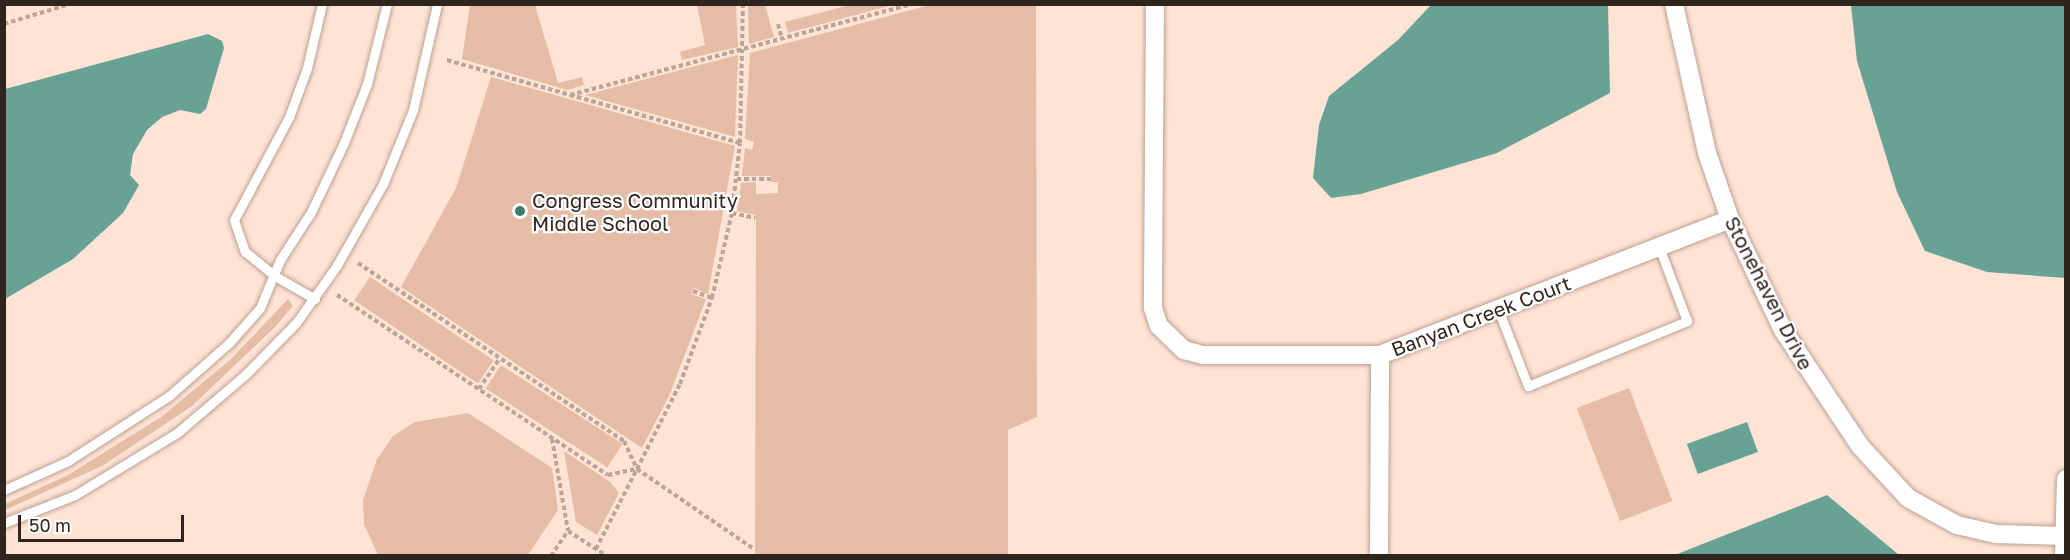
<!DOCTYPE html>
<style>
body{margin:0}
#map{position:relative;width:2070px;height:560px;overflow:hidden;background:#ffe3d5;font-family:"Golos Text",sans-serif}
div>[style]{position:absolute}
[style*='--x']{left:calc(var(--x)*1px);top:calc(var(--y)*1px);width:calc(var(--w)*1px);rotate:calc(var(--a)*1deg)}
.green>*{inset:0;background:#e5bda7;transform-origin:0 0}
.water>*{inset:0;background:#67a295;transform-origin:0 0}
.path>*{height:4px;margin-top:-2px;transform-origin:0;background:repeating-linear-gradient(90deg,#bba599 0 4.5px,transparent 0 7.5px)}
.roads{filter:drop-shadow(0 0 2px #bba193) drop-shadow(0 0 2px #bba193)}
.lane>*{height:9px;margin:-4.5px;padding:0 4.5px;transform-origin:4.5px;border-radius:4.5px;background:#fff}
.street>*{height:18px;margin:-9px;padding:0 9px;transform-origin:9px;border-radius:9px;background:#fff}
.dots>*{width:16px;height:16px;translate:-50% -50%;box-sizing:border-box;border:3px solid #fff;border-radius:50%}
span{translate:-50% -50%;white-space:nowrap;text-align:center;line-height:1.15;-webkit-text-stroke:4.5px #fff;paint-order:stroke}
.poi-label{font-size:20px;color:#2f251f}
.left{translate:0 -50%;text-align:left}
.street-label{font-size:20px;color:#2f251f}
.frame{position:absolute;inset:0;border:6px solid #2f251f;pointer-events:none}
.scale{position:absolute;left:18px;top:515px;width:166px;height:27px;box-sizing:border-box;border:3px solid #2f251f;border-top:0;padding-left:8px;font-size:18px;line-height:21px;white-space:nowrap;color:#2f251f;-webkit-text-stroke:4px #fff;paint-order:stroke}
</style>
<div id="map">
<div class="green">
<div style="clip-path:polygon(470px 5px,535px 5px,558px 83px,582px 77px,584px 85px,567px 90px,462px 59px)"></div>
<div style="clip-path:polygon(697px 5px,736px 5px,738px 47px,682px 60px,680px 52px,705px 45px)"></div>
<div style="clip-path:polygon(748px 5px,765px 5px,774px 37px,749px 44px)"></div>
<div style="clip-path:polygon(850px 5px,893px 5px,788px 33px,785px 22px)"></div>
<div style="clip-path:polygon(930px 5px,1036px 5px,1037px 417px,1008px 430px,1008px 555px,755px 555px,756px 215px,737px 211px,741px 183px,756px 182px,756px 194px,778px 193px,778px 182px,771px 182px,771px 176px,742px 176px,745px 148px,752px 150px,754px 142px,745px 139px,750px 53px)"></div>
<div style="clip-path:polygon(738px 55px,735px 137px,585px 95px)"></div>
<div style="clip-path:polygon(491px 77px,735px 146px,708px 294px,694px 288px,691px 294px,706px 299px,669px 396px,642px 448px,401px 287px,456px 188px)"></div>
<div style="left:370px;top:277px;width:149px;height:28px;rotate:34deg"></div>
<div style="clip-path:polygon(288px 299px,293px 306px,275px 327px,192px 406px,102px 466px,5px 510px,5px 504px,68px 475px,161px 417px,230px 360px)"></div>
<div style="left:501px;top:365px;width:145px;height:28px;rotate:33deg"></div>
<div style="left:1629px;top:388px;width:121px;height:56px;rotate:69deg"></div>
<div style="clip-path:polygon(468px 413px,552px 468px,558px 510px,528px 555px,378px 555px,364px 524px,363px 500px,377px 459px,393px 436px,415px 422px)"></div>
<div style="clip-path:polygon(564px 451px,610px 482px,619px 493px,597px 535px,576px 522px)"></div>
</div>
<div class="water">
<div style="clip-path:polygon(1431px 5px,1608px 5px,1610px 93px,1497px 153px,1361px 194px,1331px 198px,1313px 178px,1319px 125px,1329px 96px,1398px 40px)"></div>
<div style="clip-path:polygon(1851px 5px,2065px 5px,2065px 278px,1987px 272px,1925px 251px,1897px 192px,1857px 61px)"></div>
<div style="clip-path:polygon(208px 34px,222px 41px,224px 48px,206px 109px,200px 114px,180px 110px,162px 117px,147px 130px,133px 154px,130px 175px,139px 185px,123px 213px,73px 259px,5px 299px,5px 89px)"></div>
<div style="left:1747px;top:422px;width:32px;height:64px;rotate:70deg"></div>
<div style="clip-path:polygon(1827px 495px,1899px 555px,1675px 555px,1700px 545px)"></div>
</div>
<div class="path">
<div style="--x:4;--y:24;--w:69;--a:-16.9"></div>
<div style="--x:778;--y:24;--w:16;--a:75"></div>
<div style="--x:570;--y:95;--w:354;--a:-14.9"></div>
<div style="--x:740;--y:143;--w:139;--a:-88.8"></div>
<div style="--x:737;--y:179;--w:34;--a:0"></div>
<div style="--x:732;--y:213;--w:24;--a:12"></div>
<div style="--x:358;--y:263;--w:320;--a:33.8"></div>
<div style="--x:624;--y:441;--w:31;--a:65"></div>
<div style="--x:637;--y:469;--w:95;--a:-63.2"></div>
<div style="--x:680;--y:384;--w:92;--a:-69.6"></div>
<div style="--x:712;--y:298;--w:87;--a:-76.8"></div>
<div style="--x:732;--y:213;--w:70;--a:-83.5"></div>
<div style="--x:740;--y:143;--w:305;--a:-164.2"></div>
<div style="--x:693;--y:291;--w:20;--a:20"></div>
<div style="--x:337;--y:295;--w:325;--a:33.6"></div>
<div style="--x:608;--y:475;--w:30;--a:-12"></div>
<div style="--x:479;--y:389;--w:37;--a:-56"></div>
<div style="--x:552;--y:439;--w:93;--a:80.1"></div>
<div style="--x:596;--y:549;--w:90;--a:-62.9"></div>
<div style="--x:637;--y:469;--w:142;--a:34.4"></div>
<div style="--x:551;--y:556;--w:30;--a:-56"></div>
<div style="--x:568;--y:531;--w:46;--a:32.7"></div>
</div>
<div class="roads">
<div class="lane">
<div style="--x:315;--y:299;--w:46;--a:-150.1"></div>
<div style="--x:275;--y:276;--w:38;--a:-141"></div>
<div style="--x:245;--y:252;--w:34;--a:-109"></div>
<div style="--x:234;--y:220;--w:117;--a:-61.9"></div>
<div style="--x:289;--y:117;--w:52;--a:-69.8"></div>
<div style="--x:307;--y:68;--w:66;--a:-76.8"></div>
<div style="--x:1498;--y:309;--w:83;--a:68.7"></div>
<div style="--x:1528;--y:386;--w:172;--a:-22.2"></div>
<div style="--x:1687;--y:321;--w:79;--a:-110.7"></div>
<div style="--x:4;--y:490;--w:70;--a:-24.4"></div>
<div style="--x:68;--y:461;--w:120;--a:-32.8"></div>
<div style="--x:169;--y:396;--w:81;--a:-41.5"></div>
<div style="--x:230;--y:342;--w:45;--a:-48.6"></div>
<div style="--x:260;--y:308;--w:52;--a:-67.4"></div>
<div style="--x:280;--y:260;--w:57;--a:-57.1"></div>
<div style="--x:311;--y:212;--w:74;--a:-64.5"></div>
<div style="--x:343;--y:145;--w:66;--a:-68.5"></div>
<div style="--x:367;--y:84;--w:82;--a:-76"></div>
<div style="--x:4;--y:523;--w:76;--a:-21.5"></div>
<div style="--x:75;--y:495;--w:119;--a:-31.3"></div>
<div style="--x:177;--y:433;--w:91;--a:-40.5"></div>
<div style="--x:246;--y:374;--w:71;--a:-45.6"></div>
<div style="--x:296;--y:323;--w:71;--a:-54.7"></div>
<div style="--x:337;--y:265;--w:93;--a:-60.4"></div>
<div style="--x:383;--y:184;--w:80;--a:-67.9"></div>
<div style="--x:413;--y:110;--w:109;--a:-77.2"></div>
</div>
<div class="street">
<div style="--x:1155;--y:4;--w:304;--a:90.4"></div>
<div style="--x:1153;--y:308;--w:19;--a:72"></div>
<div style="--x:1159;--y:326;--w:35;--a:44"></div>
<div style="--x:1184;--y:350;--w:20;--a:15"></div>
<div style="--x:1203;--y:355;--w:177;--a:0"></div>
<div style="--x:1380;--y:355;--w:375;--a:-21.2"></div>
<div style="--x:1674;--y:4;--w:153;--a:77.5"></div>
<div style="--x:1707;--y:153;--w:70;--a:70.8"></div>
<div style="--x:1730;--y:219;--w:123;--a:64.5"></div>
<div style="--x:1783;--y:330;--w:139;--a:56.4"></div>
<div style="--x:1860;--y:446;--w:71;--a:47.3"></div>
<div style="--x:1908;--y:498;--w:56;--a:28.9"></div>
<div style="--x:1957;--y:525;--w:40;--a:13"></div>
<div style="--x:1996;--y:534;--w:70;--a:1.6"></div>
<div style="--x:1379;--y:556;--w:201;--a:-89.7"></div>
<div style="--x:2064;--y:556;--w:77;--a:-88.5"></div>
</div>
</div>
<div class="dots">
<div style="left:520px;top:211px;background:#387c6e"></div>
</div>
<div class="poi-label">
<span class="left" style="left:532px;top:212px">Congress Community<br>Middle School</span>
</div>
<div class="street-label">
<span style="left:1769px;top:293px;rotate:63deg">Stonehaven Drive</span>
<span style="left:1481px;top:316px;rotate:-21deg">Banyan Creek Court</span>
</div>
<div class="frame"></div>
<div class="scale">50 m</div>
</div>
